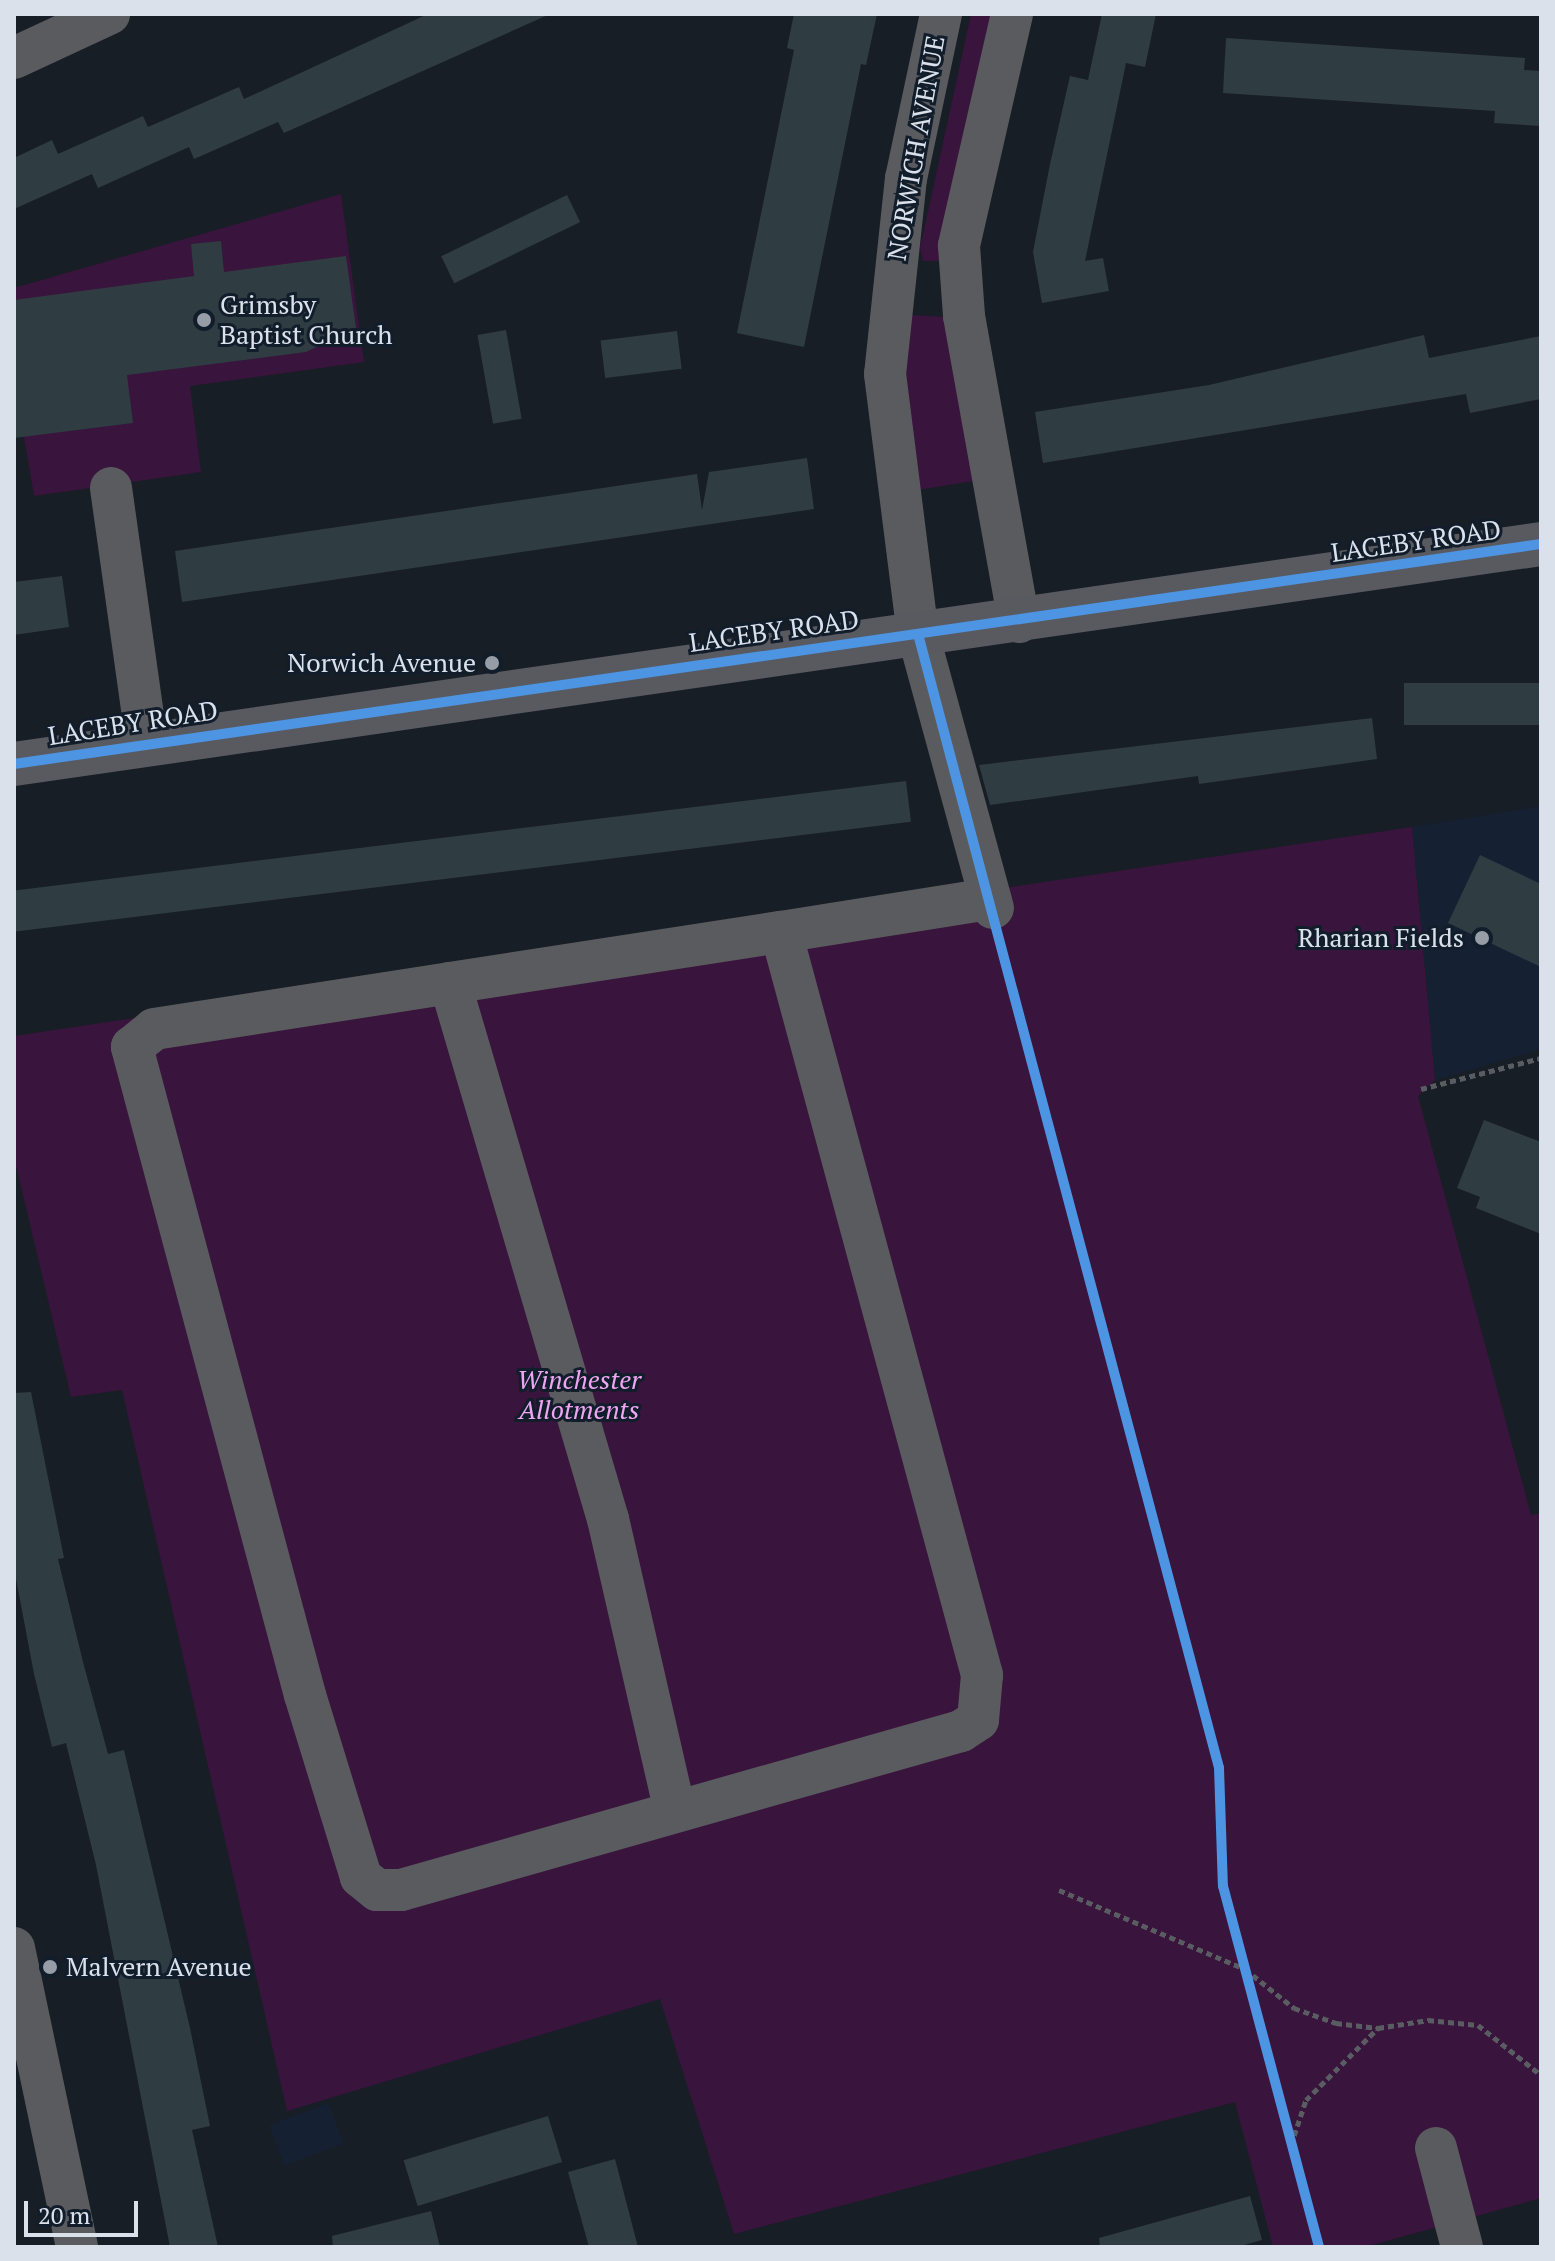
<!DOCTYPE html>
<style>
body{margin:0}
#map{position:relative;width:1555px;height:2261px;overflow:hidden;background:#181e25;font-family:"PT Serif",serif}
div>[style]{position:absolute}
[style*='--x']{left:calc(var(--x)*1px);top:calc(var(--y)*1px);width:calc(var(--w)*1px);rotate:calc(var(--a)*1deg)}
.built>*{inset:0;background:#152133;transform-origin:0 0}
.green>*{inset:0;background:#39143c}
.building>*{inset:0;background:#2f3c42;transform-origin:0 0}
.path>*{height:5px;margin-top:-2.5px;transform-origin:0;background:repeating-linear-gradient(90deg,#595c61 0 6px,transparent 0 10px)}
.minor>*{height:42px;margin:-21px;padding:0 21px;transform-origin:21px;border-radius:21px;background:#5a5b5f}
.highway>*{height:44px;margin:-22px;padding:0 22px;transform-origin:22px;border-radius:22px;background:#585a60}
.cycleway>*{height:10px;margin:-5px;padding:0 5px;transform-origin:5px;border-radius:5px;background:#4d94e3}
.dots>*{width:22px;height:22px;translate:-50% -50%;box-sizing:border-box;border:4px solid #121d2b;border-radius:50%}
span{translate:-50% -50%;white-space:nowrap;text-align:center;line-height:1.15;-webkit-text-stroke:6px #121d2b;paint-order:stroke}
.street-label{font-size:26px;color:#dae1eb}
.poi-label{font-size:26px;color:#dae1eb}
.left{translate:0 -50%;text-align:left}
.right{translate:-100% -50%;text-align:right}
.park-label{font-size:26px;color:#efa5f1;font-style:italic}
.frame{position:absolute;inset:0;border:16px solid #dae1eb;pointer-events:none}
.scale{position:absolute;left:24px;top:2201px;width:114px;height:36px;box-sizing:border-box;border:4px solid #dae1eb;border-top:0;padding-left:10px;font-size:24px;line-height:28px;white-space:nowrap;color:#dae1eb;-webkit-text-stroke:6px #121d2b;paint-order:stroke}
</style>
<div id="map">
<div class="built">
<div style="clip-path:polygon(1541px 806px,1541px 1049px,1435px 1080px,1412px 827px)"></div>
<div style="left:328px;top:2103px;width:43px;height:63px;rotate:69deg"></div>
</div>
<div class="green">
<div style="clip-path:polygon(971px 14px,995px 14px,940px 261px,923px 261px,920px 248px)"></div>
<div style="clip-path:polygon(341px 194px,364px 362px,190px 386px,201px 472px,34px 496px,14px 378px,14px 288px)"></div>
<div style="clip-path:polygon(909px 315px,949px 317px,980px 480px,917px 490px,904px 401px)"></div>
<div style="clip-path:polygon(1412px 827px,1435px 1080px,1418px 1096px,1531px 1515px,1541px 1513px,1541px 2198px,1365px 2247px,1273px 2247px,1235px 2102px,734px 2234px,660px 1999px,287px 2111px,122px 1390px,71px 1397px,14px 1157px,14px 1036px)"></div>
</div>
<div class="building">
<div style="clip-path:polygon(428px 14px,550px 14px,284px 133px,278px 122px,194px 159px,189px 147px,98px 188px,92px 174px,14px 209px,14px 158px,52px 140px,58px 154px,143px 116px,148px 127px,239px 87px,244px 99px)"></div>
<div style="clip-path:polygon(794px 14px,877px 14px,866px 65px,861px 64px,804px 347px,737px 333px,794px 50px,787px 48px)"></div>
<div style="clip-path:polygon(1102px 14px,1156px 14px,1145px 67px,1126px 63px,1085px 261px,1103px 258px,1109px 291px,1042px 303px,1033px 252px,1050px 164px,1070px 76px,1088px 80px)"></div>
<div style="clip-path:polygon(1226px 38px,1525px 58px,1524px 70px,1541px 71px,1541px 126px,1494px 123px,1495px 111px,1223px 93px)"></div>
<div style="left:567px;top:195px;width:30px;height:140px;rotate:64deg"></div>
<div style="clip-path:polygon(221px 241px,224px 272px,346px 256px,356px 328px,306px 352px,127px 375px,133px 423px,14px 438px,14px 300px,194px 276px,191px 244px)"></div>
<div style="left:506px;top:330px;width:90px;height:29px;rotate:80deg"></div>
<div style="left:677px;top:331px;width:38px;height:77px;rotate:83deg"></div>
<div style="clip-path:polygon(1424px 335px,1429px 358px,1541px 336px,1541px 399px,1470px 413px,1466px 394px,1043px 463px,1035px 412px,1209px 385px)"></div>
<div style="clip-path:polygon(807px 458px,814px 509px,182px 602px,175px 551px,697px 474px,702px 510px,709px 472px)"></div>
<div style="clip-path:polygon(62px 576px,69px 627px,14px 635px,14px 582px)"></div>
<div style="left:1541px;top:683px;width:42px;height:137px;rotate:90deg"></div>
<div style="clip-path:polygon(1372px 718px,1377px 759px,1199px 784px,1198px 776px,990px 805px,979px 765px)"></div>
<div style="left:906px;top:781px;width:41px;height:902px;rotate:83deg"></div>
<div style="clip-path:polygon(1480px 855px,1541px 884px,1541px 967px,1448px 923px)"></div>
<div style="clip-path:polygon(1484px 1120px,1541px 1142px,1541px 1234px,1476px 1208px,1480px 1197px,1457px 1188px)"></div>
<div style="clip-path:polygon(31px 1392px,64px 1558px,58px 1559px,83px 1662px,108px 1754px,124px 1750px,190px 2028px,210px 2126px,192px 2130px,218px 2247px,170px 2247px,96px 1865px,66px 1743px,52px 1747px,34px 1674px,14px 1568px,14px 1393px)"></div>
<div style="left:548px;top:2116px;width:48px;height:151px;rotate:73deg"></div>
<div style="clip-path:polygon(615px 2159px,638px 2247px,589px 2247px,568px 2172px)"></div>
<div style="clip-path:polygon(1250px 2196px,1262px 2240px,1237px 2247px,1100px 2247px,1099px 2238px)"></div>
<div style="clip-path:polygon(431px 2211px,440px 2247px,333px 2247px,332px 2236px)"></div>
</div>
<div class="path">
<div style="--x:1421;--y:1089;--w:124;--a:-14.5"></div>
<div style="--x:1059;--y:1890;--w:202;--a:23"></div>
<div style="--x:1245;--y:1969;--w:63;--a:38.5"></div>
<div style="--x:1294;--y:2008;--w:45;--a:19.7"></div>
<div style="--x:1336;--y:2023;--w:42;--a:6.8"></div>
<div style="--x:1291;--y:2145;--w:47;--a:-71.6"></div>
<div style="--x:1306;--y:2100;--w:102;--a:-45"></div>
<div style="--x:1378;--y:2028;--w:51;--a:-9.1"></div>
<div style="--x:1428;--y:2020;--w:50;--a:5.7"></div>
<div style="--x:1478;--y:2025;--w:80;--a:38.4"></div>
</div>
<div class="minor">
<div style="--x:941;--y:14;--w:168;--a:102"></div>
<div style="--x:906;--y:178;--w:197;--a:96.1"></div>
<div style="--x:885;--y:374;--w:262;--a:82.8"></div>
<div style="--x:918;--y:634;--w:284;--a:74.7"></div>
<div style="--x:1012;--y:14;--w:238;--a:102.9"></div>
<div style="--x:959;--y:246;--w:70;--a:85.9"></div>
<div style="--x:964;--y:316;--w:311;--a:79.8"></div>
<div style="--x:14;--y:58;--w:105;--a:-24.9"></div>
<div style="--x:111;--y:488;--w:258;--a:82"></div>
<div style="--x:781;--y:932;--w:770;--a:74.86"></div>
<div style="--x:982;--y:1675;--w:45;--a:95.1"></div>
<div style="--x:978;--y:1720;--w:20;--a:147"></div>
<div style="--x:961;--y:1731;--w:582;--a:164.15"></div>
<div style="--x:401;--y:1890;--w:24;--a:180"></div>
<div style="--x:377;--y:1890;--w:21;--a:-141"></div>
<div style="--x:361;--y:1877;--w:190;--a:-107.1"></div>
<div style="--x:305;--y:1695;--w:671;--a:-104.95"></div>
<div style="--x:132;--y:1047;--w:28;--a:-39"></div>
<div style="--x:154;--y:1029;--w:300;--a:-8.8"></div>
<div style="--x:450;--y:983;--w:335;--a:-8.8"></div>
<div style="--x:781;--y:932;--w:212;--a:-9"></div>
<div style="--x:450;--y:983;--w:559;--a:73.58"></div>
<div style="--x:608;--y:1519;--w:300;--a:77.1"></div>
<div style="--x:14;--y:1948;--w:306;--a:78.1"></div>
<div style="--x:1436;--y:2148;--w:102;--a:75.3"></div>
</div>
<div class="highway">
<div style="--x:14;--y:764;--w:1543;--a:-8.2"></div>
</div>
<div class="cycleway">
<div style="--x:918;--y:634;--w:1173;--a:75.13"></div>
<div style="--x:1219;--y:1768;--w:118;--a:88.1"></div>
<div style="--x:1223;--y:1886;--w:374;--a:75.1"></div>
<div style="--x:14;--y:764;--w:1543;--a:-8.2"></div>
</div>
<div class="dots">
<div style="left:204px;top:320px;background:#969da6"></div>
<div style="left:492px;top:663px;background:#969da6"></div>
<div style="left:1482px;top:938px;background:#969da6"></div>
<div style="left:50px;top:1967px;background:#969da6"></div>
</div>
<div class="street-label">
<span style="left:916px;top:148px;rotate:-80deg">NORWICH AVENUE</span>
<span style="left:1416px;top:541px;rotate:-8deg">LACEBY ROAD</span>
<span style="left:774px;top:631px;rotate:-8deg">LACEBY ROAD</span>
<span style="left:133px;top:723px;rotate:-9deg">LACEBY ROAD</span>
</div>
<div class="poi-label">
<span class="left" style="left:220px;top:320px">Grimsby<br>Baptist Church</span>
<span class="right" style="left:476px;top:663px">Norwich Avenue</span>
<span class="right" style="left:1464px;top:938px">Rharian Fields</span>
<span class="left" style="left:66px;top:1967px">Malvern Avenue</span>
</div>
<div class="park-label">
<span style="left:579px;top:1395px">Winchester<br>Allotments</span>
</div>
<div class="frame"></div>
<div class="scale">20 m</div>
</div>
